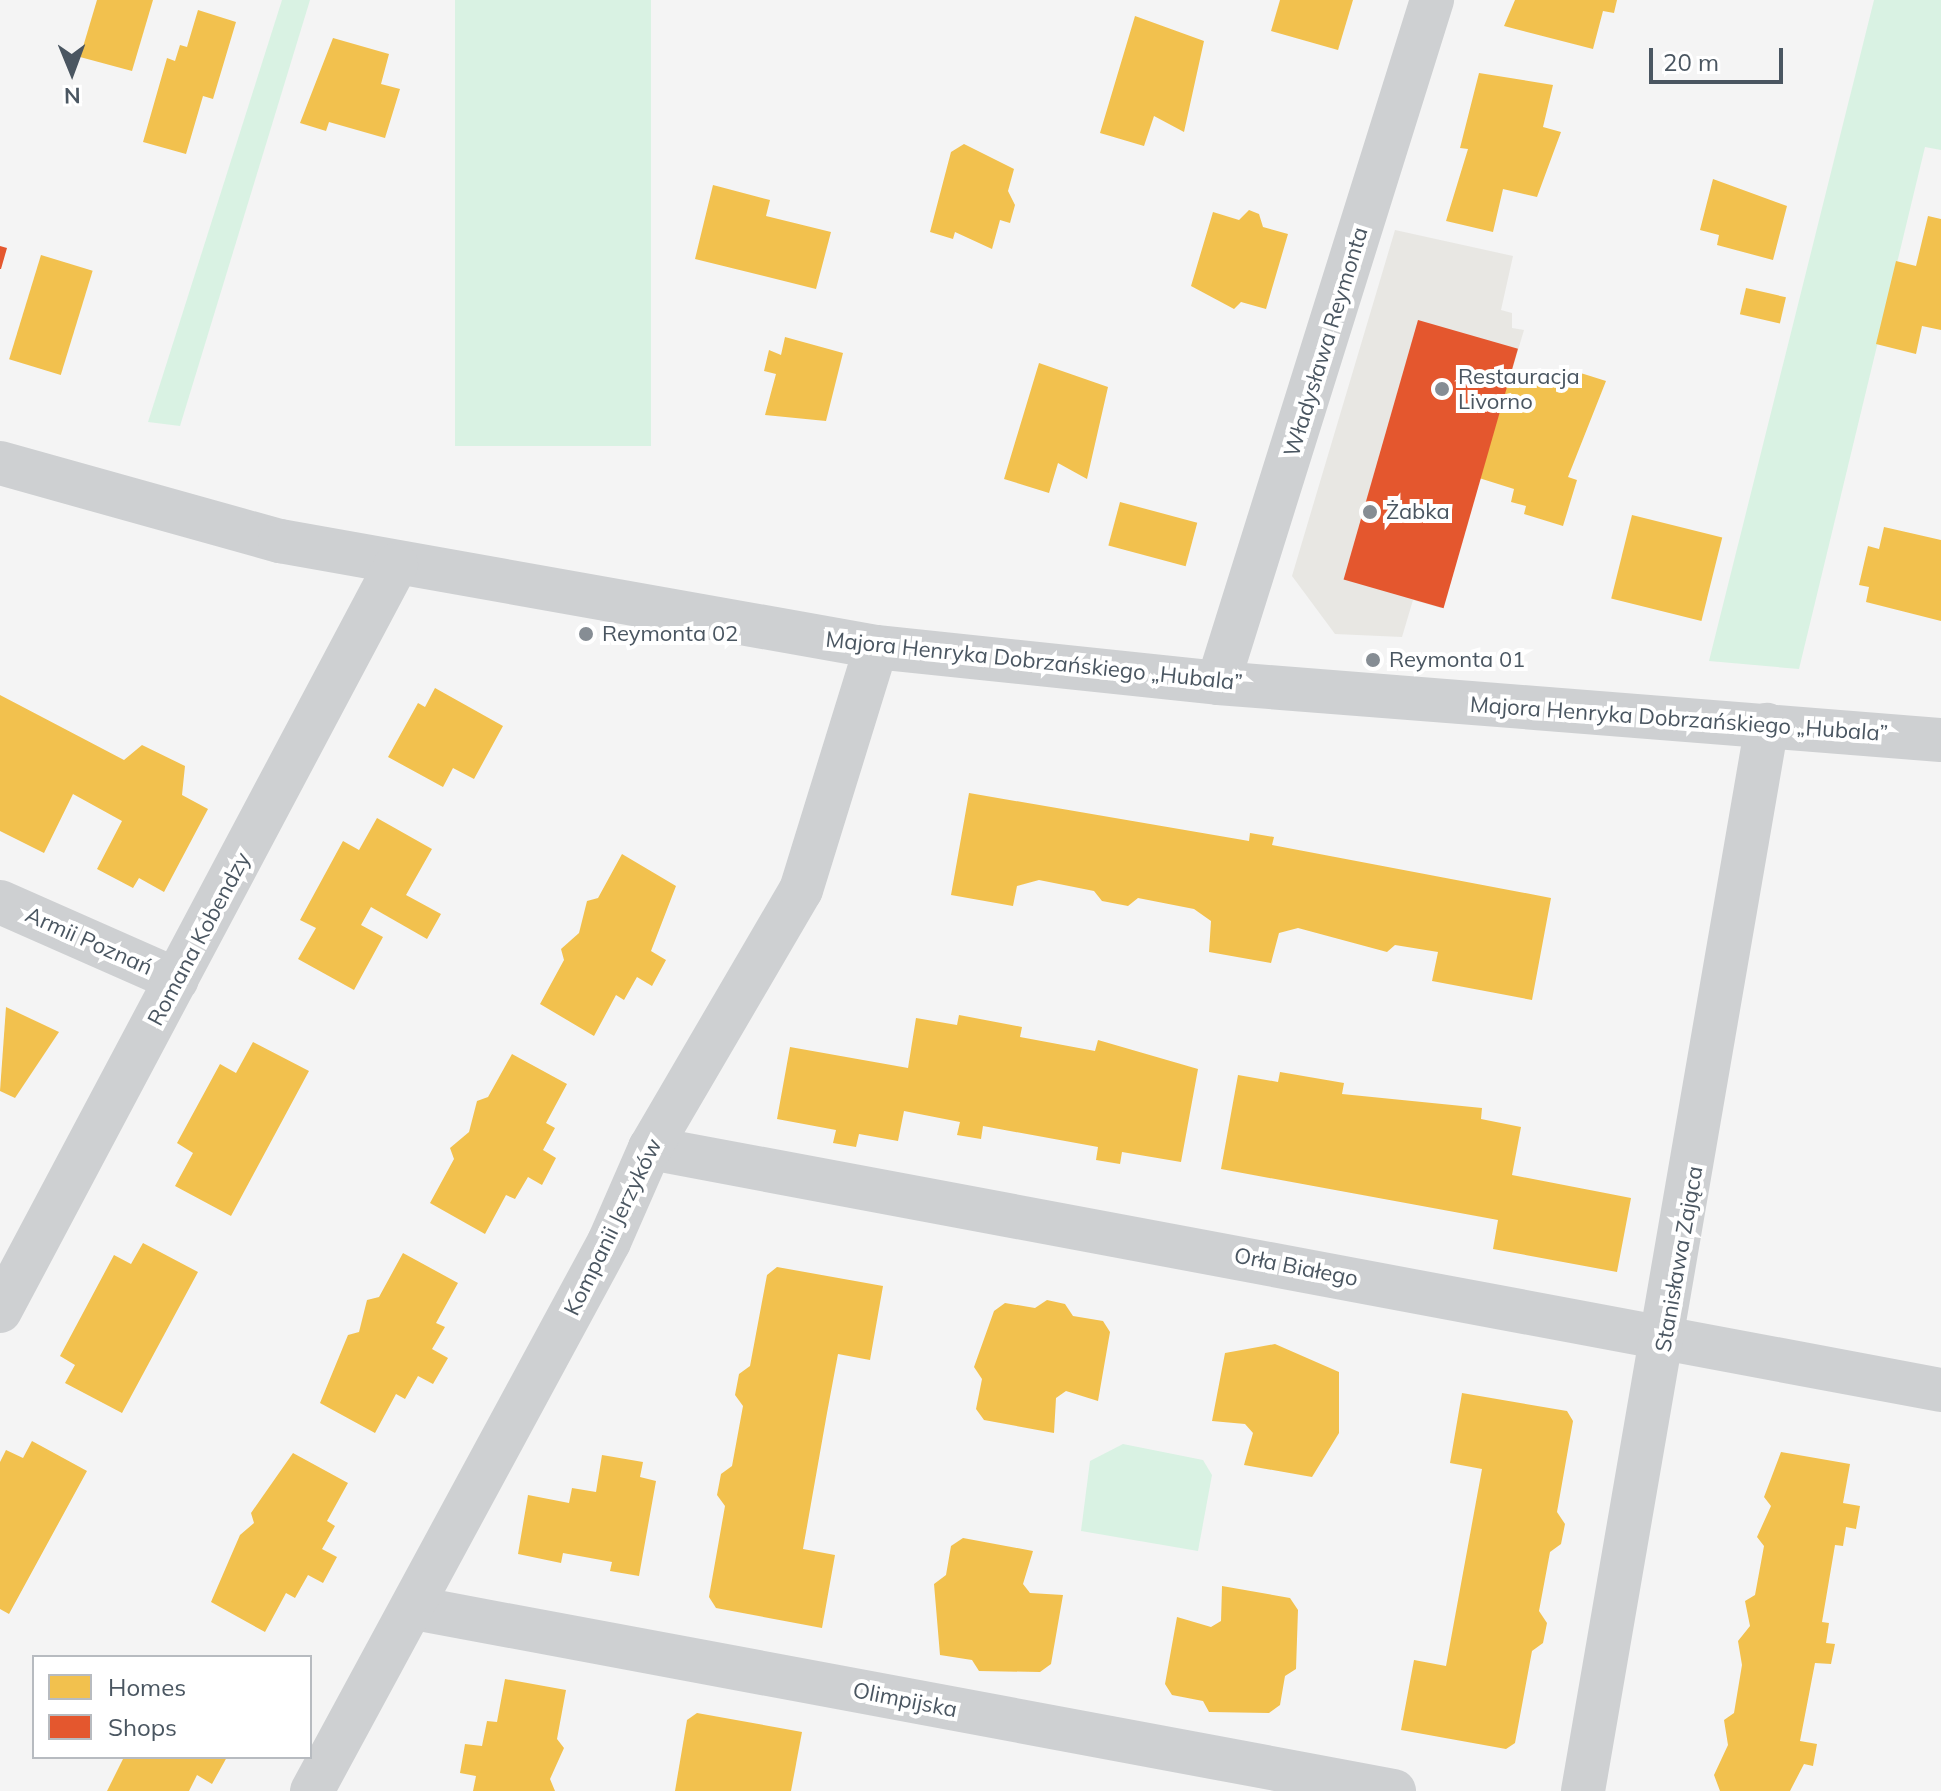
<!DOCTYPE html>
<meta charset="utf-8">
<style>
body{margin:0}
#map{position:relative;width:1941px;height:1791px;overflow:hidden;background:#f4f4f4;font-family:Mulish,sans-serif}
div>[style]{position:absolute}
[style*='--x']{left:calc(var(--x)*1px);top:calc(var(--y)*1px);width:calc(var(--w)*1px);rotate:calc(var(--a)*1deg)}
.commercial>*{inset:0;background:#e8e7e3}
.green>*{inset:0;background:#d9f2e3;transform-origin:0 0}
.homes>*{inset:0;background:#f2c14e;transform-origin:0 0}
.shops>*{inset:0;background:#e4572e;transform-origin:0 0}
.minor>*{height:44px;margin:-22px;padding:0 22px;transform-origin:22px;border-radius:22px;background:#ced0d2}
.dots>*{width:22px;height:22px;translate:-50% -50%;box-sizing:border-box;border:4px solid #fff;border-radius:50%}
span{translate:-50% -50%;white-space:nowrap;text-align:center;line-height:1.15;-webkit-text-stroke:8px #fff;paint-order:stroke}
.street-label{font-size:22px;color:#4a5661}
.poi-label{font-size:22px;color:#4a5661}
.left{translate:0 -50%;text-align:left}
.legend{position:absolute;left:32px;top:1655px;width:280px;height:104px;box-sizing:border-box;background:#fff;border:2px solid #b7bbc0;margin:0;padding:10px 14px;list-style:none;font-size:24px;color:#4a5661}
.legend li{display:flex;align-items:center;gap:16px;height:40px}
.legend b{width:40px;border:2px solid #b7bbc0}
.north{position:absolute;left:32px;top:32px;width:80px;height:80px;-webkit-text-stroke:6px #fff;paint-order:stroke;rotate:179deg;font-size:22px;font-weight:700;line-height:32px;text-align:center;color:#4a5661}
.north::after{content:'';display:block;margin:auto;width:28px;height:36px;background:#4a5661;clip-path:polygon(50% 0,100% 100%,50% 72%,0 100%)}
.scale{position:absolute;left:1649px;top:48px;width:134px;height:36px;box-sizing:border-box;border:4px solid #4a5661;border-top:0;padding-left:10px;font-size:24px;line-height:28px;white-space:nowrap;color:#4a5661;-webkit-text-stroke:6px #fff;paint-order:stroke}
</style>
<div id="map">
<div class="commercial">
<div style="clip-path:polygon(1395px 230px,1513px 256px,1501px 310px,1512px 313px,1512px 328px,1524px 330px,1441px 608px,1413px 600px,1402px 637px,1335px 634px,1292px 576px)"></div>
</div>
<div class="green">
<div style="clip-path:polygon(282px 0,310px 0,180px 426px,148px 422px)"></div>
<div style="left:455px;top:0;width:196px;height:446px"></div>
<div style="clip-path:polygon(1874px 0,1941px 0,1941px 150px,1925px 147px,1799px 669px,1709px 661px)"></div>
<div style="clip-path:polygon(1123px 1444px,1203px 1460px,1212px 1475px,1198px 1551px,1081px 1531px,1090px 1461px)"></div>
</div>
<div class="homes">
<div style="clip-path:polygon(97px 0,153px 0,132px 71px,80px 57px)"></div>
<div style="clip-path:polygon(1280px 0,1353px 0,1338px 50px,1271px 31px)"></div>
<div style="clip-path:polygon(1515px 0,1617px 0,1614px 13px,1603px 11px,1593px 49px,1504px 26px)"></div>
<div style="clip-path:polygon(198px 10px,236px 22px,213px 99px,203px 96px,186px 154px,143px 142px,167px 58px,175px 61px,180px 45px,187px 47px)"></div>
<div style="clip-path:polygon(1135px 16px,1204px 41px,1184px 132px,1154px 116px,1144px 146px,1100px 133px)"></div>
<div style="clip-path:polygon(333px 38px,389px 54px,381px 84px,400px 89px,385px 138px,329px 122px,326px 131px,300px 123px)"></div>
<div style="clip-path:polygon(1479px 73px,1553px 85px,1543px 127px,1561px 132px,1537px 197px,1503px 189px,1493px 232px,1446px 221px,1468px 149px,1460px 148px)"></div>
<div style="clip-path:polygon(964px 144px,1014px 169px,1008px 191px,1015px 205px,1010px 223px,1000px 220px,992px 249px,955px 232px,953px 239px,930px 232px,951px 152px)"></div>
<div style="clip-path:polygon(1713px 179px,1787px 206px,1773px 260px,1717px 245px,1719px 235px,1700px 230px)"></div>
<div style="clip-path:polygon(713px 185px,770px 200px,766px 216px,831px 232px,816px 289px,695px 259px)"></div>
<div style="clip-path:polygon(1249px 210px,1259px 214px,1263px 227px,1288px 234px,1266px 309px,1241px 302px,1234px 309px,1191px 286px,1213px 212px,1239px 220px)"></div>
<div style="clip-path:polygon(1928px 216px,1941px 219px,1941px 330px,1922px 326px,1916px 354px,1876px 344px,1896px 261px,1916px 266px)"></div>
<div style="left:41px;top:255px;width:54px;height:109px;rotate:17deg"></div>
<div style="left:1746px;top:288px;width:41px;height:27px;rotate:13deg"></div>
<div style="clip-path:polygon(785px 337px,843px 353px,826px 421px,765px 415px,776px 374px,764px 371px,769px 350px,781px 355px)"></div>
<div style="clip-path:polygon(1039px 363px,1108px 387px,1087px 479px,1058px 463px,1049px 493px,1004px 479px)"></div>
<div style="clip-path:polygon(1568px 369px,1606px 381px,1568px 477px,1577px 480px,1563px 526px,1524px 514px,1526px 506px,1511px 502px,1514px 489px,1479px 478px,1510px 375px,1545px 385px,1549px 373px,1565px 377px)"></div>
<div style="left:1120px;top:502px;width:80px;height:45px;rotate:15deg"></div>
<div style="left:1632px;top:515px;width:93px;height:86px;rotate:14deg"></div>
<div style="clip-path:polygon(1884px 527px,1941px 540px,1941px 621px,1866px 602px,1869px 587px,1859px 585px,1868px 546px,1879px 549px)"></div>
<div style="clip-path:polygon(435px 688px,503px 726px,474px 779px,453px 768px,443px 787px,388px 757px,418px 703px,425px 707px)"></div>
<div style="clip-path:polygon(0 695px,124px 760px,142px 745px,185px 766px,182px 795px,208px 809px,164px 892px,139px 878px,133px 888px,97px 869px,122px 821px,73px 794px,44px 853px,0 831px)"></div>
<div style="clip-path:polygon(969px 793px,1249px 841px,1250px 833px,1274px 837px,1272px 845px,1551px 898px,1532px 1000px,1432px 981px,1438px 952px,1395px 945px,1387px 952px,1298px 928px,1279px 933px,1271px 963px,1209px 952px,1211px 921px,1194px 909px,1138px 898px,1128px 906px,1102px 901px,1094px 891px,1039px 880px,1017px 886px,1013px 906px,951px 895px)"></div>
<div style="clip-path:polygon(377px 818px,432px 849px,406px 895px,441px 914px,427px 939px,371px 907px,361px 925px,383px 937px,354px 990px,298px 959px,316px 928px,300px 920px,343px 841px,359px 850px)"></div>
<div style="clip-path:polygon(622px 854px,676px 886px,651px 951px,666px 960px,652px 986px,637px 977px,624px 1000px,616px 995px,594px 1036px,540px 1004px,564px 960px,561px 949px,579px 933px,587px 901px,598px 898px)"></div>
<div style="clip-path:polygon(6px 1007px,59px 1032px,15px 1098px,0 1091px)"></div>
<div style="clip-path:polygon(959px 1015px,1022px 1027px,1020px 1037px,1095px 1051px,1098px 1040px,1198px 1069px,1181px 1162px,1122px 1152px,1120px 1164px,1096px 1160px,1098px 1147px,983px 1126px,981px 1139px,957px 1135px,960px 1122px,904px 1111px,898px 1141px,859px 1134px,856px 1147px,833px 1143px,836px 1130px,777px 1119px,790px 1047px,908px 1068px,916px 1018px,957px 1025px)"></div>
<div style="clip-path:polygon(253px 1042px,309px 1071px,231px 1216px,175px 1186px,193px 1153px,177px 1143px,220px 1064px,236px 1073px)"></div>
<div style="clip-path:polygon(512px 1054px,567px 1084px,546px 1123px,555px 1128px,543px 1150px,556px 1158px,542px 1185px,528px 1177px,515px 1199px,506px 1195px,485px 1234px,430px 1203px,454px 1159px,450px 1148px,469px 1132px,477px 1101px,488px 1097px)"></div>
<div style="clip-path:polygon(1280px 1072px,1344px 1083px,1342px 1094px,1482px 1108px,1481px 1119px,1521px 1127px,1512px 1175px,1631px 1198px,1617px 1272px,1493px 1249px,1498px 1220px,1221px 1169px,1238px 1075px,1278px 1082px)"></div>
<div style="clip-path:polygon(143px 1243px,198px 1272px,122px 1413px,65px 1383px,75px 1365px,60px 1356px,114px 1255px,131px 1264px)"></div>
<div style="clip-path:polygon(403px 1253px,458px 1283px,436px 1323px,445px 1327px,432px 1349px,448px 1358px,433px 1384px,418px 1376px,405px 1399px,396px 1394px,375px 1433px,320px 1403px,348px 1335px,359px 1332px,367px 1300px,379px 1297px)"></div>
<div style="clip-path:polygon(777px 1267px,883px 1286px,870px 1360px,838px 1354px,827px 1413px,803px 1549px,835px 1555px,822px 1628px,716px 1608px,709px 1597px,725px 1506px,717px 1495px,721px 1474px,732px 1466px,743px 1406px,735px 1395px,739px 1374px,750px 1366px,767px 1275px)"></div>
<div style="clip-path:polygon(1047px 1300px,1065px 1304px,1073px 1316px,1103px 1321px,1110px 1332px,1098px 1401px,1066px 1391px,1056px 1398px,1054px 1433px,984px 1420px,976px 1409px,982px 1379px,974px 1367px,994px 1311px,1005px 1303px,1035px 1308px)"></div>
<div style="clip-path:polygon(1275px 1344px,1339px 1372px,1339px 1433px,1312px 1477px,1244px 1465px,1253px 1433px,1245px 1424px,1212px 1421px,1225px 1353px)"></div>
<div style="clip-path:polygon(1462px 1393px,1567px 1411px,1573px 1421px,1557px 1512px,1565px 1524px,1561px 1544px,1550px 1552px,1539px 1611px,1547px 1623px,1543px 1643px,1532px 1651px,1515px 1743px,1506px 1749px,1401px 1730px,1414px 1660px,1446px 1666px,1482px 1469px,1450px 1463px)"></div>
<div style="clip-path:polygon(32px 1441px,87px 1471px,9px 1614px,0 1609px,0 1462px,6px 1450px,23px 1458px)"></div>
<div style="clip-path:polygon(1781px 1452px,1850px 1464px,1843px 1503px,1860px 1506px,1856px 1529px,1846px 1527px,1843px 1546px,1835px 1545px,1822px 1622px,1829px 1623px,1826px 1643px,1835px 1644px,1831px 1664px,1815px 1663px,1800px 1741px,1817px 1744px,1813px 1766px,1804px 1764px,1790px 1791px,1720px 1791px,1714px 1775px,1728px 1745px,1724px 1720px,1734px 1713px,1742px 1665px,1738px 1641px,1750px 1626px,1745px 1601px,1755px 1595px,1764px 1546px,1757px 1537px,1771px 1506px,1764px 1497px)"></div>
<div style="clip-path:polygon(293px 1453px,348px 1483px,327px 1521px,335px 1526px,322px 1549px,337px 1557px,323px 1583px,308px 1575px,295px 1598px,286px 1593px,265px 1632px,211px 1602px,240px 1535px,254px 1523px,251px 1513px)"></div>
<div style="clip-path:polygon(602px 1455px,643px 1462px,640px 1477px,656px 1481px,639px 1576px,610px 1571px,612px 1562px,563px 1553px,561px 1563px,518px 1554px,528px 1495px,569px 1503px,572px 1488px,596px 1492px)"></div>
<div style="clip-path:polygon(963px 1538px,1033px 1551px,1023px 1584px,1030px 1593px,1063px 1595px,1051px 1664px,1040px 1672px,979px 1671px,972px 1660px,940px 1655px,934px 1584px,946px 1575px,951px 1546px)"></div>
<div style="clip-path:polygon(1222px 1586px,1290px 1598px,1298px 1610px,1296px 1669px,1285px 1676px,1280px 1705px,1269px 1713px,1209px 1712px,1203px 1701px,1172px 1695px,1165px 1684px,1177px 1617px,1211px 1627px,1221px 1621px)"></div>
<div style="clip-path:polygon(505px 1679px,566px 1690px,557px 1739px,564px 1748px,550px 1779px,555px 1791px,473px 1791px,476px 1776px,460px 1773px,465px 1744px,482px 1746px,487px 1721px,497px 1722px)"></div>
<div style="clip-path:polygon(697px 1713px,802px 1732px,791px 1791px,675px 1791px,687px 1720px)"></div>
<div style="clip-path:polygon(124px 1757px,227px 1757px,212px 1784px,197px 1775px,189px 1791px,107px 1791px)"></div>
</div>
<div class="shops">
<div style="clip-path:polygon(0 246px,7px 248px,1px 269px,0 269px)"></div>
<div style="left:1418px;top:320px;width:104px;height:270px;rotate:16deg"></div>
</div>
<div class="minor">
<div style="--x:0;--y:463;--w:291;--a:15.6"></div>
<div style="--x:280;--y:541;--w:605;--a:10.08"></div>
<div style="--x:876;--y:647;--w:344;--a:6"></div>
<div style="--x:1218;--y:683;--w:725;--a:4.51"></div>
<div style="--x:1218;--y:683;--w:716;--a:-72.6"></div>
<div style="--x:0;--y:902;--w:193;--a:23.8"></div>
<div style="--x:650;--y:1148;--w:1313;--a:10.62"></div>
<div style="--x:0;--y:1311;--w:845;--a:-62.04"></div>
<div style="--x:415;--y:1608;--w:996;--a:10.59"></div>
<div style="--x:312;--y:1791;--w:624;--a:-61.59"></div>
<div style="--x:609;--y:1242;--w:103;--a:-66.4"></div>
<div style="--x:650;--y:1148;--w:299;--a:-59.7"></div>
<div style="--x:801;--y:890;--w:254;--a:-72.8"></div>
<div style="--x:1583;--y:1791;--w:1082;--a:-80.21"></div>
</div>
<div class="dots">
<div style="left:1442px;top:389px;background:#868d94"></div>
<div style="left:1370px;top:512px;background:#868d94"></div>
<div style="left:586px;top:634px;background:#868d94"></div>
<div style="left:1373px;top:660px;background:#868d94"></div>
</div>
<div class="street-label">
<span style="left:1326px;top:342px;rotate:-73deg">Władysława Reymonta</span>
<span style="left:1034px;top:661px;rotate:6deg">Majora Henryka Dobrzańskiego „Hubala”</span>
<span style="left:1679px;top:719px;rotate:4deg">Majora Henryka Dobrzańskiego „Hubala”</span>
<span style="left:199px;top:939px;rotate:-62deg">Romana Kobendzy</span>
<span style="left:89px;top:941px;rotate:24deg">Armii Poznań</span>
<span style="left:613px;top:1227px;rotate:-64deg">Kompanii Jerzyków</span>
<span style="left:1679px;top:1259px;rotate:-80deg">Stanisława Zająca</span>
<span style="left:1296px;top:1267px;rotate:11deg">Orła Białego</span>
<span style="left:905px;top:1700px;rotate:11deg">Olimpijska</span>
</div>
<div class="poi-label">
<span class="left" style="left:1458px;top:389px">Restauracja<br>Livorno</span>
<span class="left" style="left:1386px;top:512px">Żabka</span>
<span class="left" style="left:602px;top:634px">Reymonta 02</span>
<span class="left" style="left:1389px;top:660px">Reymonta 01</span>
</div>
<ul class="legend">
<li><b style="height:22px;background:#f2c14e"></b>Homes</li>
<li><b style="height:22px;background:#e4572e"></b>Shops</li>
</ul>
<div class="north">N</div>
<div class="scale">20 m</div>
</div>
